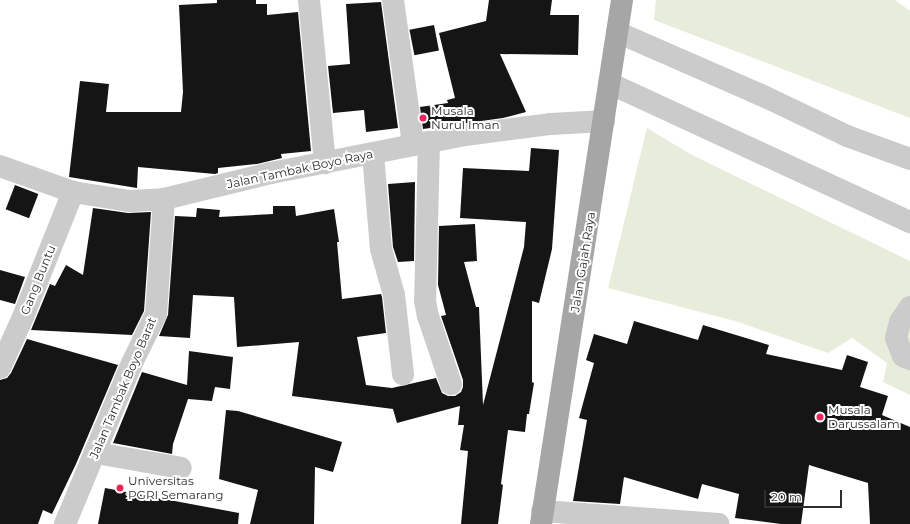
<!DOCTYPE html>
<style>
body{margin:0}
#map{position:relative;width:910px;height:524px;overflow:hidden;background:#fff;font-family:Montserrat,sans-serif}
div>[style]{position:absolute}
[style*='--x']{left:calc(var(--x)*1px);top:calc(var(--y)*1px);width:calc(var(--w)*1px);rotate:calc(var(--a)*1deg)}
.green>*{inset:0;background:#e8eddb}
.building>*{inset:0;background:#151515;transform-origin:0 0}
.minor>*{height:22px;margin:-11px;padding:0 11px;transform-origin:11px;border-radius:11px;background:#cbcbcb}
.major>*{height:22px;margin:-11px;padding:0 11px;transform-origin:11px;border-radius:11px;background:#a6a6a6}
.dots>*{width:11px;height:11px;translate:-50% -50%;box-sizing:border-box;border:2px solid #fff;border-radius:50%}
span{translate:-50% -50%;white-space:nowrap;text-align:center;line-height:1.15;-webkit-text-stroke:4px #fff;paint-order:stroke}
.poi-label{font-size:12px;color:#2e2e2e}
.left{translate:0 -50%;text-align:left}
.street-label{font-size:12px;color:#2e2e2e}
.scale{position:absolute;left:764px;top:490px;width:78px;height:18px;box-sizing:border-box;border:2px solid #2e2e2e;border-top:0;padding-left:5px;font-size:12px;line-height:14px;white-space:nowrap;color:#2e2e2e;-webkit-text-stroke:3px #fff;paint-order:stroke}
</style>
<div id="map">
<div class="green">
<div style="clip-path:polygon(656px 0,895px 0,910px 11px,910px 118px,654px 20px)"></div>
<div style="clip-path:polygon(647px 128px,692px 155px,910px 261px,910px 395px,883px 382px,887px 363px,852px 338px,828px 353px,735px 321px,608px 288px)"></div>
</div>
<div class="building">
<div style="clip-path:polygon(217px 0,256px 0,256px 4px,267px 4px,267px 15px,298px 12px,311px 151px,281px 154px,282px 158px,257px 164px,218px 168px,218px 173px,215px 174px,138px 167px,137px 188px,69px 177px,80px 81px,109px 84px,106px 112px,181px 112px,183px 92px,179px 5px,217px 3px)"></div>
<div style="clip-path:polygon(489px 0,552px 0,550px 15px,579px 15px,578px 55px,500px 54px,526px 112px,503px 118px,423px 129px,420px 107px,448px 103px,447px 100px,455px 98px,439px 33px,486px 21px)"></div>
<div style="clip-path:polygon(381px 2px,398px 128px,366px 132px,364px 110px,333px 113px,328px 66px,350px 64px,346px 4px)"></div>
<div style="left:434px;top:25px;width:26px;height:25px;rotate:79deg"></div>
<div style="clip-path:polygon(531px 148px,559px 150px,552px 249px,539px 303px,532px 301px,532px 382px,534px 383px,529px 414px,527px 414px,525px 432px,508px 430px,501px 484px,503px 485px,498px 524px,461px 524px,468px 451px,460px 450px,464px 425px,458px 425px,460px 406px,397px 423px,393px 409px,292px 396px,299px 342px,237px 347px,234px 297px,193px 295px,190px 338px,159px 336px,168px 315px,175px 216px,196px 217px,197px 208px,220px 210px,219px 217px,273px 214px,273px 206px,295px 206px,296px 216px,334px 209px,339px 242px,337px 242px,342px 299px,381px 294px,382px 297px,386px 333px,357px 337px,366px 385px,392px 388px,436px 378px,442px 393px,448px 396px,455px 396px,461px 392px,463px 387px,463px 380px,441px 316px,446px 315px,438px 285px,439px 226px,475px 224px,477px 261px,464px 262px,476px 307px,479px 307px,483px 405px,524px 247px,526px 222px,460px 218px,463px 168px,529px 171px)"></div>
<div style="clip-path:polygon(415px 182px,414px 261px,398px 262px,393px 247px,388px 184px)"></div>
<div style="left:15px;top:185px;width:25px;height:26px;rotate:21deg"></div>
<div style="clip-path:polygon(93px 208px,128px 213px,151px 212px,144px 311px,132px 335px,31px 330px,50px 284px,55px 286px,66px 265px,83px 275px)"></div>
<div style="clip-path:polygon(0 270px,25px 277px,15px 304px,0 300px)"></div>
<div style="clip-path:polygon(634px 321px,698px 340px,703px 325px,769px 345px,766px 354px,842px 370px,847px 355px,868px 362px,860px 387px,888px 396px,882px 415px,910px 427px,910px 524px,870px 524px,868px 483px,809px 465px,801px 524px,781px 524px,735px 518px,739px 494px,702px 484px,698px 499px,624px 477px,620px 504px,573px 501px,587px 420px,579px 418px,594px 363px,586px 360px,594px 334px,627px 344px)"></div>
<div style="clip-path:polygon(27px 339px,118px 365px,76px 464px,52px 514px,43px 510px,38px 524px,0 524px,0 380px,7px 378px,11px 373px)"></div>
<div style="clip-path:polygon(189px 351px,233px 357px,230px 389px,215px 387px,212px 401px,188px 399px,173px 444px,172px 454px,113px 443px,142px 372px,187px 385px)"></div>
<div style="clip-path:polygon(226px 410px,238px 411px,342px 442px,333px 472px,315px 467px,314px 524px,250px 524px,258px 490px,219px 479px)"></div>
<div style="clip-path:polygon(105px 488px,239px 513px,238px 524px,98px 524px)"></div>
</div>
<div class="minor">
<div style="--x:309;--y:0;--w:164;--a:84.4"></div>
<div style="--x:393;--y:0;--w:146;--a:82.1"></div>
<div style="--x:617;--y:32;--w:155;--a:23.6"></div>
<div style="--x:759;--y:94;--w:98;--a:25.5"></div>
<div style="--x:847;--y:136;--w:67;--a:20.1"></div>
<div style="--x:609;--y:83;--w:332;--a:24.8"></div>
<div style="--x:429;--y:142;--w:159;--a:91.4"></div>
<div style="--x:425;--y:301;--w:15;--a:79"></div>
<div style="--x:428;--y:316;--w:72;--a:71.3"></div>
<div style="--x:373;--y:154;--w:95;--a:85.2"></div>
<div style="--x:381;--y:249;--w:48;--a:74.2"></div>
<div style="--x:394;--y:295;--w:80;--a:83.5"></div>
<div style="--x:0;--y:166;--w:77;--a:19.6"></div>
<div style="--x:73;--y:192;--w:58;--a:9"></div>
<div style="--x:130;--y:201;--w:34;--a:-3"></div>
<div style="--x:164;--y:199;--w:110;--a:-13.7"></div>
<div style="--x:271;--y:173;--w:198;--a:-11.1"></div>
<div style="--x:465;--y:135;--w:87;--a:-7.3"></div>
<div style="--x:551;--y:124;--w:53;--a:-3.2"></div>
<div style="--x:910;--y:307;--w:18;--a:124"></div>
<div style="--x:900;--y:322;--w:16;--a:104"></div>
<div style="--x:896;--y:338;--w:19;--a:69"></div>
<div style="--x:903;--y:356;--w:8;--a:23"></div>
<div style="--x:0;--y:368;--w:56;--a:-65.7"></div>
<div style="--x:23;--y:317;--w:135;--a:-68.2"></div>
<div style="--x:96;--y:453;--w:86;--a:10"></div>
<div style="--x:542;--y:511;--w:177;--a:4.2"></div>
<div style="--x:65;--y:524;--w:174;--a:-67.4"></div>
<div style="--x:132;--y:363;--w:55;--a:-63.9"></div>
<div style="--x:156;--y:314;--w:115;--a:-86"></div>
</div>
<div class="major">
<div style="--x:541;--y:524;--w:530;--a:-81.21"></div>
</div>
<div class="dots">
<div style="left:423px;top:118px;background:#f2245c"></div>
<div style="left:820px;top:417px;background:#f2245c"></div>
<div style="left:120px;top:488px;background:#f2245c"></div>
</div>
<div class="poi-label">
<span class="left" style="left:431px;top:118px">Musala<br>Nurul Iman</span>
<span class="left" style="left:828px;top:417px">Musala<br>Darussalam</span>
<span class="left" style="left:128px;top:488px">Universitas<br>PGRI Semarang</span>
</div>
<div class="street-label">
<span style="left:300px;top:169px;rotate:-12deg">Jalan Tambak Boyo Raya</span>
<span style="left:583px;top:262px;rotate:-81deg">Jalan Gajah Raya</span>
<span style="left:38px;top:280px;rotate:-68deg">Gang Buntu</span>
<span style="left:123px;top:388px;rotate:-67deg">Jalan Tambak Boyo Barat</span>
</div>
<div class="scale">20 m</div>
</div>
